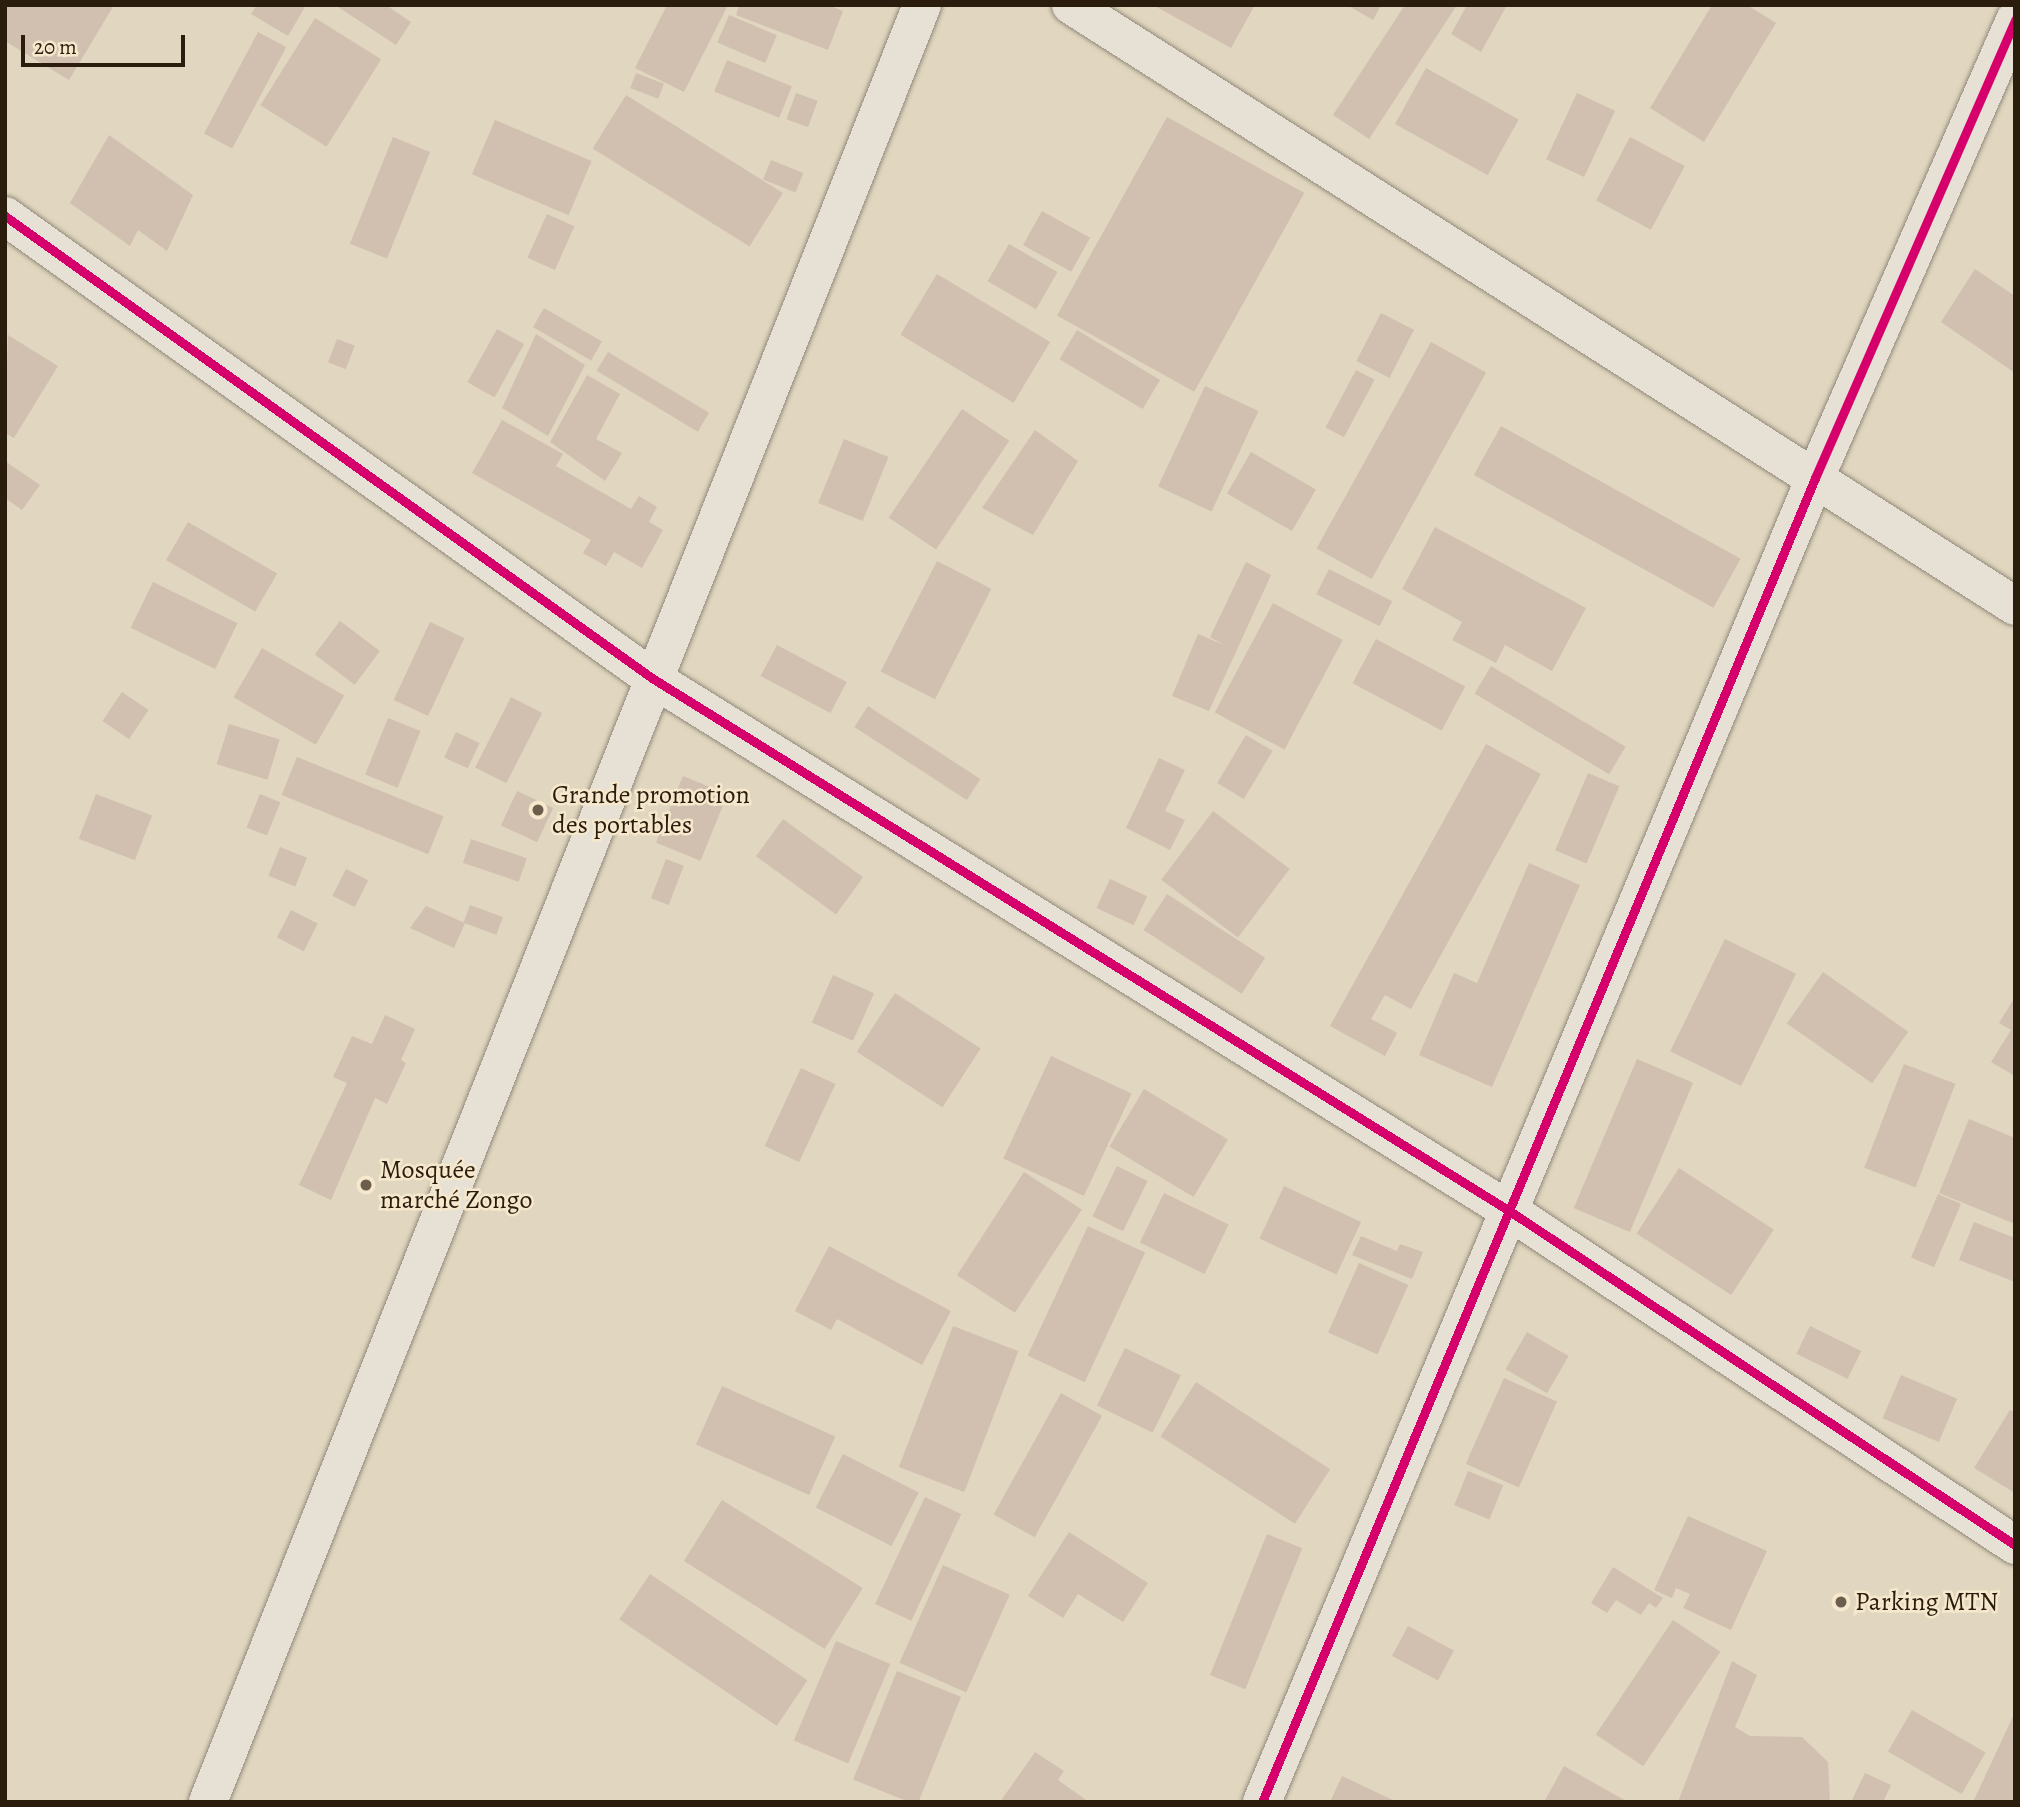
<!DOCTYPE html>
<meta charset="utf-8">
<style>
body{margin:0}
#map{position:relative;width:2020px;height:1807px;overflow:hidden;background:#e1d6bf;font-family:Alegreya,serif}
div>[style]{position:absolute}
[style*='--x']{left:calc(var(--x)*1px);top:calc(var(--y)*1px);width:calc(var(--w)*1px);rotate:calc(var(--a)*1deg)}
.building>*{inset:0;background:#d1c0b0;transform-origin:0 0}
.roads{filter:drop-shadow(0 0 2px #91897a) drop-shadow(0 0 2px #91897a)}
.minor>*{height:38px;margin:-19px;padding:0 19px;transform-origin:19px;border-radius:19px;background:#e7e1d5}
.cycleway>*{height:9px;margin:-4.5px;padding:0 4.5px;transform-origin:4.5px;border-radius:4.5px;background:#d6006c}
.dots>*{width:19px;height:19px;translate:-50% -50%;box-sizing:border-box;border:4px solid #f5e8cc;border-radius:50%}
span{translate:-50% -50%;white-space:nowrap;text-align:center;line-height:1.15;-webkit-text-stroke:5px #f5e8cc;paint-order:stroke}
.poi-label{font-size:26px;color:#2b1d0e}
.left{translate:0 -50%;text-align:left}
.frame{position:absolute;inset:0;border:7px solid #2b1d0e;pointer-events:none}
.scale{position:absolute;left:21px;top:35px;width:164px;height:32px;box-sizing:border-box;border:4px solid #2b1d0e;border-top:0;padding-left:9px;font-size:21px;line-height:24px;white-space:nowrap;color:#2b1d0e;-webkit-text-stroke:5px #f5e8cc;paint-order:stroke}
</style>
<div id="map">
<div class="building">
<div style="clip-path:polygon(5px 5px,114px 5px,69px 80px,5px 41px)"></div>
<div style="clip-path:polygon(257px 5px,306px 5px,288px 36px,251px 14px)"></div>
<div style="clip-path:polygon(335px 5px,386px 5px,411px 22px,396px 45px)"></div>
<div style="clip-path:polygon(667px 5px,728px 5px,684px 92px,635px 68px)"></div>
<div style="clip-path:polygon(739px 5px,828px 5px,843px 11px,828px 50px,736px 15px)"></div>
<div style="clip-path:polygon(1153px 5px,1255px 5px,1231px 48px)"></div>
<div style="clip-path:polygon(1347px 5px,1381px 5px,1373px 20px)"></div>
<div style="clip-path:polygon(1405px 5px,1457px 5px,1369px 139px,1333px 115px)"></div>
<div style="clip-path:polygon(1467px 5px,1507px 5px,1481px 52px,1451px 34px)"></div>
<div style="clip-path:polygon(1712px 5px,1747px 5px,1776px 23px,1704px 142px,1650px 108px)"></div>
<div style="left:729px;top:15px;width:52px;height:30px;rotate:23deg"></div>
<div style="left:315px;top:18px;width:78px;height:103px;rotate:32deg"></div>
<div style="left:258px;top:32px;width:32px;height:115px;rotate:28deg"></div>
<div style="left:727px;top:60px;width:70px;height:34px;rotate:22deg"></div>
<div style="left:1426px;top:68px;width:106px;height:64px;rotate:29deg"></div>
<div style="left:636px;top:73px;width:30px;height:16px;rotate:21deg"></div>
<div style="left:796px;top:93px;width:23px;height:28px;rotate:20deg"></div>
<div style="left:1577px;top:93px;width:42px;height:73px;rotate:25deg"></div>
<div style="left:626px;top:95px;width:185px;height:63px;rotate:32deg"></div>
<div style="left:1167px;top:117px;width:157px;height:227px;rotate:29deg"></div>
<div style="left:495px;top:120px;width:105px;height:59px;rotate:23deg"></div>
<div style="clip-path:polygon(109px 135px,193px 195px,167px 251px,138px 230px,130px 246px,70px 203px)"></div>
<div style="left:393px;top:137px;width:40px;height:115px;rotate:22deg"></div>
<div style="left:1630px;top:137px;width:62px;height:72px;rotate:28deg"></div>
<div style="left:771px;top:160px;width:35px;height:21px;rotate:22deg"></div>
<div style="left:1042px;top:211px;width:55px;height:39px;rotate:29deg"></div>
<div style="left:547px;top:214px;width:30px;height:48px;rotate:24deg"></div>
<div style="left:1009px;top:244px;width:56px;height:43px;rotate:30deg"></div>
<div style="clip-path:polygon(1975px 269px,2015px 296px,2015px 373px,1941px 322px)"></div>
<div style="left:937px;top:274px;width:132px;height:71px;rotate:31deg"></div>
<div style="left:544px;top:308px;width:67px;height:22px;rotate:30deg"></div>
<div style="left:1381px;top:313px;width:37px;height:54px;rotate:27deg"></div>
<div style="left:497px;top:329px;width:31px;height:61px;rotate:29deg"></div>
<div style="left:1077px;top:330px;width:97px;height:34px;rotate:31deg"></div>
<div style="clip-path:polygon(536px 334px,585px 365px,548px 436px,502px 408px)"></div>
<div style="clip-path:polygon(8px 335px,58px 366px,14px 438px,5px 433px)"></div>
<div style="left:337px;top:339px;width:19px;height:25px;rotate:21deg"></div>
<div style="left:1431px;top:342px;width:63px;height:236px;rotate:29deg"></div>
<div style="left:608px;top:352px;width:118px;height:22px;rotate:31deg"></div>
<div style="left:1356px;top:370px;width:21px;height:65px;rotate:28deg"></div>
<div style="clip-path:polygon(587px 375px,620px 394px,596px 439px,622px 453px,605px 481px,550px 442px)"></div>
<div style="left:1205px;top:386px;width:59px;height:111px;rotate:25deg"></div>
<div style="left:962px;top:409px;width:57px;height:131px;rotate:34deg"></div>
<div style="clip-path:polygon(502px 420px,563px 454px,556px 466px,631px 509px,639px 496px,657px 507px,649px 522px,663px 530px,642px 568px,614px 552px,606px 566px,583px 553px,591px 540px,472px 473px)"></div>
<div style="left:1501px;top:426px;width:274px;height:56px;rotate:29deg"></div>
<div style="clip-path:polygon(1035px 430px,1078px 461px,1033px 535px,982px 508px)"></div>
<div style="left:844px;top:439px;width:48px;height:69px;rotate:22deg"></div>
<div style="left:1251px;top:452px;width:75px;height:48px;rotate:30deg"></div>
<div style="clip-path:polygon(5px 461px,40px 485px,22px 510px,5px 498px)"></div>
<div style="left:188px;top:522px;width:103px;height:44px;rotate:30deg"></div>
<div style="clip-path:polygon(1435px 527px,1586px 608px,1552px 671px,1505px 645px,1496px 663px,1452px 640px,1462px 622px,1402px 589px)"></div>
<div style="left:937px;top:561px;width:61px;height:124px;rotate:27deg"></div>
<div style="clip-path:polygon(1246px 562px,1271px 575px,1209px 711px,1172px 696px,1198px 634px,1224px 645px,1210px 637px)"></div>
<div style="left:1329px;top:569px;width:71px;height:28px;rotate:27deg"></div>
<div style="left:153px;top:582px;width:94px;height:51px;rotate:26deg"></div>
<div style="left:1273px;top:603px;width:79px;height:124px;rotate:28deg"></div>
<div style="left:340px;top:621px;width:50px;height:42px;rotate:37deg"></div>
<div style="left:430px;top:622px;width:38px;height:86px;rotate:25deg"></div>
<div style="left:1376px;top:639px;width:101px;height:50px;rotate:28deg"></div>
<div style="left:777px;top:645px;width:79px;height:35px;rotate:28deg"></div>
<div style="left:262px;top:648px;width:95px;height:57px;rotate:30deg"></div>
<div style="left:1491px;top:666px;width:157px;height:32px;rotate:31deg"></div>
<div style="left:122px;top:692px;width:32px;height:35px;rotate:34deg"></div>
<div style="left:511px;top:697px;width:35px;height:79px;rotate:27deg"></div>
<div style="left:868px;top:706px;width:134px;height:25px;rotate:33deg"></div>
<div style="left:388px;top:718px;width:35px;height:61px;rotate:22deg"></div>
<div style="left:229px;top:724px;width:53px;height:42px;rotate:17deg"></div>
<div style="left:456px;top:732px;width:26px;height:28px;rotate:25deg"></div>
<div style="left:1246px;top:735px;width:31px;height:56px;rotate:31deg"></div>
<div style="clip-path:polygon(1486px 744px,1541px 774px,1411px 1009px,1385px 995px,1371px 1019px,1397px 1033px,1385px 1056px,1330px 1026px)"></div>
<div style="left:297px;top:757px;width:158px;height:41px;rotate:22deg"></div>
<div style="clip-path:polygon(1159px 758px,1185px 770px,1165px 811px,1185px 820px,1170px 850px,1126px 828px)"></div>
<div style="left:1588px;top:773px;width:34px;height:84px;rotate:23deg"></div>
<div style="left:683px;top:776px;width:48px;height:72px;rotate:22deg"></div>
<div style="left:517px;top:791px;width:40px;height:38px;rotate:25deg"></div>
<div style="left:96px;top:794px;width:60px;height:48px;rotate:21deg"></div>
<div style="left:260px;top:794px;width:22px;height:36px;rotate:22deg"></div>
<div style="left:1213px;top:811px;width:96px;height:86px;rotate:37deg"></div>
<div style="left:783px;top:819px;width:99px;height:46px;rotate:36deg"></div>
<div style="left:471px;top:839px;width:59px;height:25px;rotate:19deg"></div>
<div style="left:280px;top:847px;width:29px;height:31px;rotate:22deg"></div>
<div style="left:666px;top:859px;width:19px;height:42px;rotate:21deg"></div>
<div style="clip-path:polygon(1529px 863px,1580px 885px,1492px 1087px,1419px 1055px,1454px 973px,1477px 983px)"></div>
<div style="left:346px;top:869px;width:25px;height:30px;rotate:27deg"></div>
<div style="left:1110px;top:879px;width:41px;height:32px;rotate:25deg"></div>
<div style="left:1167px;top:894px;width:117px;height:43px;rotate:33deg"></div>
<div style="left:470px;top:905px;width:35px;height:19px;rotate:20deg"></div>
<div style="clip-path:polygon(426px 906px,465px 923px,454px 948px,410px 928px)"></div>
<div style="left:291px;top:910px;width:30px;height:31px;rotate:27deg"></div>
<div style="left:1725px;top:939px;width:79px;height:125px;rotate:26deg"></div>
<div style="left:1823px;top:972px;width:104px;height:63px;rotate:35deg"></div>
<div style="left:833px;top:975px;width:45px;height:52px;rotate:24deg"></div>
<div style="left:895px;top:993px;width:102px;height:70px;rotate:33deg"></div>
<div style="clip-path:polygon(2015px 997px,2015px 1076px,1991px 1062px,2011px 1030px,1999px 1023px)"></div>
<div style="clip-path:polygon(385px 1015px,415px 1029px,401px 1060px,406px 1063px,387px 1104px,375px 1098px,331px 1200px,299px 1185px,347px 1083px,333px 1077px,352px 1036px,372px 1044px)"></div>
<div style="left:1051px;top:1056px;width:89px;height:113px;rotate:25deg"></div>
<div style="left:1637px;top:1059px;width:61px;height:162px;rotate:23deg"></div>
<div style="left:1904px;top:1064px;width:55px;height:111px;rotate:21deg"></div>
<div style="left:801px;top:1068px;width:38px;height:86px;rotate:25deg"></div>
<div style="left:1144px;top:1089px;width:98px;height:67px;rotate:31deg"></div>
<div style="clip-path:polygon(1969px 1119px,2015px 1138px,2015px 1224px,1939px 1193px)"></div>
<div style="left:1117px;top:1166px;width:34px;height:56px;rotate:26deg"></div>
<div style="left:1679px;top:1168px;width:113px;height:78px;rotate:33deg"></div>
<div style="left:1024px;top:1172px;width:69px;height:123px;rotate:33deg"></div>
<div style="left:1284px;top:1186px;width:85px;height:58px;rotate:25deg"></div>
<div style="left:1164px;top:1193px;width:72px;height:55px;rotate:26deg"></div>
<div style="left:1938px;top:1194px;width:25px;height:69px;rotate:23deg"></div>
<div style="clip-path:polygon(1974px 1222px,2015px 1238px,2015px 1282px,1959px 1260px)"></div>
<div style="left:1088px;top:1226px;width:63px;height:143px;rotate:25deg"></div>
<div style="clip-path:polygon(1361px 1236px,1397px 1251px,1400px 1244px,1423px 1252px,1412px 1279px,1352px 1255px)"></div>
<div style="clip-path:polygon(829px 1246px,951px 1311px,922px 1365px,837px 1319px,831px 1330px,795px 1311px)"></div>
<div style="left:1359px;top:1263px;width:54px;height:76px;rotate:24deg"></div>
<div style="left:953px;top:1326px;width:70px;height:151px;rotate:21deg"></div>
<div style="left:1810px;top:1326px;width:57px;height:31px;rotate:26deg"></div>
<div style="left:1527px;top:1332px;width:48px;height:43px;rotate:30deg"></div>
<div style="left:1125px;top:1348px;width:62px;height:64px;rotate:26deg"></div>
<div style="left:1901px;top:1375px;width:61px;height:47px;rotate:23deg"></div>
<div style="left:1504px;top:1378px;width:58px;height:94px;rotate:24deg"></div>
<div style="left:1196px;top:1382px;width:160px;height:65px;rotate:33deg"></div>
<div style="left:722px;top:1386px;width:124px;height:64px;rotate:24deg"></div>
<div style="left:1061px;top:1393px;width:47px;height:139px;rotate:29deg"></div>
<div style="clip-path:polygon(2010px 1410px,2015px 1412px,2015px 1493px,1974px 1468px)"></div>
<div style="left:843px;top:1454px;width:85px;height:60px;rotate:27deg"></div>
<div style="left:1468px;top:1471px;width:38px;height:37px;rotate:22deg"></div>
<div style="left:925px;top:1497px;width:40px;height:118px;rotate:25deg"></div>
<div style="left:722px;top:1500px;width:166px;height:72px;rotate:32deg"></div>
<div style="clip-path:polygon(1688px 1516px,1767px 1551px,1731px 1630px,1683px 1608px,1690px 1594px,1676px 1588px,1672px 1598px,1654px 1590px)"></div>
<div style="clip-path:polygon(1069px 1532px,1148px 1583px,1123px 1622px,1078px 1594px,1063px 1618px,1028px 1596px)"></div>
<div style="left:1267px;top:1534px;width:38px;height:152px;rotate:22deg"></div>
<div style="left:943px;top:1565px;width:73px;height:107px;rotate:24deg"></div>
<div style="clip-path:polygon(1613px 1567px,1663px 1598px,1656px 1608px,1649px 1603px,1641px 1615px,1616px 1600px,1607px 1613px,1591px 1603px)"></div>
<div style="left:650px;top:1574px;width:190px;height:55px;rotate:34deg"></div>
<div style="left:1673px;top:1620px;width:57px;height:138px;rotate:34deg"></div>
<div style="left:1408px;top:1626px;width:52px;height:34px;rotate:28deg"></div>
<div style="left:836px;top:1641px;width:59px;height:108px;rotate:23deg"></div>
<div style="clip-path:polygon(1732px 1661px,1757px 1675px,1735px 1727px,1750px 1736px,1802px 1737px,1828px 1762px,1830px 1802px,1678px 1802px)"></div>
<div style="left:897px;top:1671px;width:69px;height:117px;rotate:22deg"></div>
<div style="left:1912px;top:1710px;width:85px;height:48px;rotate:30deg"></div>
<div style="clip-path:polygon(2015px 1712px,2015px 1802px,1973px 1802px)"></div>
<div style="clip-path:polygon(1035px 1752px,1064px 1771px,1058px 1780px,1089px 1802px,1000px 1802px)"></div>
<div style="clip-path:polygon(1564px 1766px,1628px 1802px,1544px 1802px)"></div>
<div style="clip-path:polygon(1865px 1773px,1891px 1785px,1883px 1802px,1851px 1802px)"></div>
<div style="clip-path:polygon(1342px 1776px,1397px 1802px,1330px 1802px)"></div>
</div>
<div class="roads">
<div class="minor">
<div style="--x:1071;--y:5;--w:1119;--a:32.48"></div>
<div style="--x:5;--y:216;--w:795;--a:35.53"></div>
<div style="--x:652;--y:678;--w:1008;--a:31.86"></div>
<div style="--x:1508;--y:1210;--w:608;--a:33.45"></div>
<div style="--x:208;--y:1802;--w:1934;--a:-68.33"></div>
<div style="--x:1262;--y:1802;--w:1435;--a:-67.33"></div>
<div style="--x:1815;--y:478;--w:500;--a:-66.4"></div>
</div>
</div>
<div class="cycleway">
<div style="--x:5;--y:216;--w:795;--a:35.53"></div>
<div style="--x:652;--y:678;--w:1008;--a:31.86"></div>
<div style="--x:1508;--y:1210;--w:608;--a:33.45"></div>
<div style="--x:1262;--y:1802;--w:1435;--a:-67.33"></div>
<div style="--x:1815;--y:478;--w:500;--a:-66.4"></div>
</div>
<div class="dots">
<div style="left:538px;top:810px;background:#6b5e4c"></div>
<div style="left:366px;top:1185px;background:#6b5e4c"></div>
<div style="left:1841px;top:1602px;background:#6b5e4c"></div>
</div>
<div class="poi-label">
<span class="left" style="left:552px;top:810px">Grande promotion<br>des portables</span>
<span class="left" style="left:380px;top:1185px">Mosquée<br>marché Zongo</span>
<span class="left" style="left:1855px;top:1602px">Parking MTN</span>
</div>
<div class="frame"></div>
<div class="scale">20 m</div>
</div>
